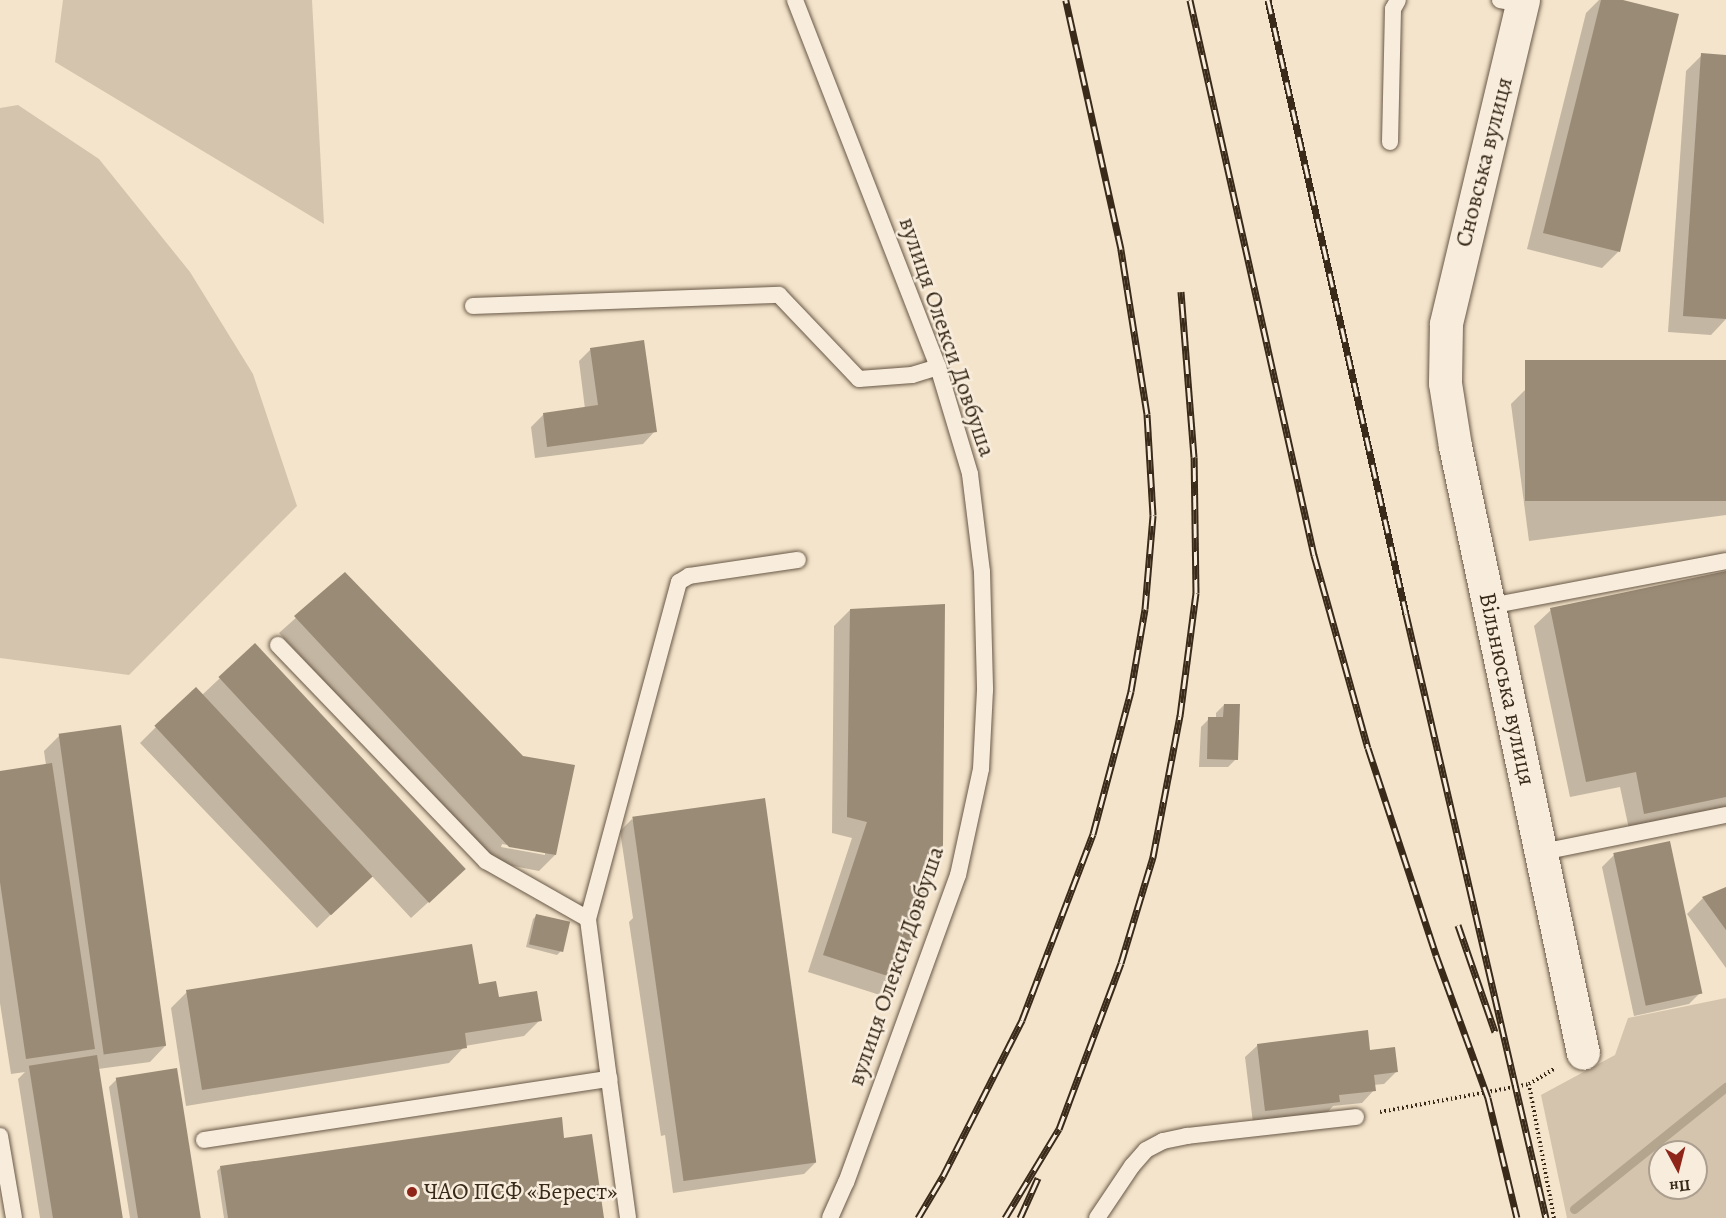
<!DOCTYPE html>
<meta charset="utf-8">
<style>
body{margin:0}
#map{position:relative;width:1726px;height:1218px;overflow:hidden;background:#f4e4cb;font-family:Alegreya,serif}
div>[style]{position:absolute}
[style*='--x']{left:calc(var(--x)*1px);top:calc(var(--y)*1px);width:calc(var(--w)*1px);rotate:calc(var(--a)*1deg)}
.green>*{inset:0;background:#d4c4ad}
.shadow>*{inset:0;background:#0003}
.stream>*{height:9px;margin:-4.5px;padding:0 4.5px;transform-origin:4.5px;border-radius:4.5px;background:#b4a58e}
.building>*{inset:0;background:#9a8b76;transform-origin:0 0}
.path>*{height:4px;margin-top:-2px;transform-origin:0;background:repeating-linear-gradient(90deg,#392a19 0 1.5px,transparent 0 4.5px)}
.roads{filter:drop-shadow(0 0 2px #685846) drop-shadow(0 0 2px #685846)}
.lane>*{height:16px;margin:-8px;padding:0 8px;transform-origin:8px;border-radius:8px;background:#f8eddd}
.street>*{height:33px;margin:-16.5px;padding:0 16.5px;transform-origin:16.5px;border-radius:16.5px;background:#f8eddd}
.rail>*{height:7px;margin-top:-3.5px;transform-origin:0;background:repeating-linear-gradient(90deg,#f8eddd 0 14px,#392a19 0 28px);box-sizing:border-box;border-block:2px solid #392a19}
.dots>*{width:16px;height:16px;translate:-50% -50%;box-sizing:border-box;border:3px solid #f8eddd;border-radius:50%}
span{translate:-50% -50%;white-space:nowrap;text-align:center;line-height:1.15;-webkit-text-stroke:5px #f8eddd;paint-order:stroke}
.street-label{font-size:24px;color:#392a19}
.poi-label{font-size:24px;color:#392a19}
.left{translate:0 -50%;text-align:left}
.north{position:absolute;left:1648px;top:1140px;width:60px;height:60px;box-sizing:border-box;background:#f8eddd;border:2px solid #ac9f8f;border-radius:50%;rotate:173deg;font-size:16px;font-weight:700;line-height:24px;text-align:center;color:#392a19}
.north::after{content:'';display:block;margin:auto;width:21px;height:27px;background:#8f2418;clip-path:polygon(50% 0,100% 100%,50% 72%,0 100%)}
</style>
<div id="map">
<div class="green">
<div style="clip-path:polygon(63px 0,312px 0,324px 224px,55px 62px)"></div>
<div style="clip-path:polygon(18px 105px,99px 159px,190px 272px,253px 374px,297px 506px,129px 675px,0 658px,0 108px)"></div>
<div style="clip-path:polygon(evenodd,1726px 998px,1726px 1218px,1567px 1218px,1541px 1095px,1615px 1055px,1628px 1018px,1726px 998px,1660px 1152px,1696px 1152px,1696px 1188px,1660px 1188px,1660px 1152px)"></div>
</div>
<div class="shadow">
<div style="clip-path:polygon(1599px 0,1616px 0,1678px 15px,1618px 252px,1602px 268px,1527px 249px,1586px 13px)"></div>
<div style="clip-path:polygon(1702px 55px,1726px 57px,1726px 319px,1711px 335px,1668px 332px,1686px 71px)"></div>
<div style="clip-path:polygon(591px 349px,655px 431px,643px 444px,535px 458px,531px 427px,543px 415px,585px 409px,579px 361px)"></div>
<div style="clip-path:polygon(1726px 361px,1726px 515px,1529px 541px,1511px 404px,1527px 388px)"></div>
<div style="clip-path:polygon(1726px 573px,1726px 809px,1629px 829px,1620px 787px,1570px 797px,1534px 626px,1551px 610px)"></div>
<div style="clip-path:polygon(evenodd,345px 574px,555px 855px,539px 871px,493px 862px,279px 633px,345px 574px,502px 844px,545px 852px,545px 855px,501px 847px,502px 844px)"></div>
<div style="clip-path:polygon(850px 610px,899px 980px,883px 996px,808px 972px,852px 838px,832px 833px,834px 626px)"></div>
<div style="clip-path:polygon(255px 645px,447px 885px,411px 918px,371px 875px,317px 928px,140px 743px,156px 727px,201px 696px)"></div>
<div style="clip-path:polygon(1224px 705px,1236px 759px,1228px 767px,1199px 767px,1201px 727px,1209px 719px,1216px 719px,1216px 713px)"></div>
<div style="clip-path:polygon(60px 735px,166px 1045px,150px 1062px,98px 1069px,121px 1218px,40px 1218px,18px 1079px,25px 1072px,11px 1074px,0 1003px,0 772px,46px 765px,44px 751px)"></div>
<div style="clip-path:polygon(632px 819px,816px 1162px,804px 1174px,673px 1193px,665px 1135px,661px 1136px,629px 922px,633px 918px,620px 831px)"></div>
<div style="clip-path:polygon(1614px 855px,1701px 992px,1689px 1004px,1634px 1016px,1602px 867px)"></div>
<div style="clip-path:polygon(1726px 889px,1726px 968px,1687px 914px,1703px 898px)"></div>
<div style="clip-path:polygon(537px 915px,561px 951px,557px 955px,526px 947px,533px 919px)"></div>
<div style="clip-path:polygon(187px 992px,497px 999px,540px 1020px,524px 1036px,465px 1046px,449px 1063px,186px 1106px,171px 1008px)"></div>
<div style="clip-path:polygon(1258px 1045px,1369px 1052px,1396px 1072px,1384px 1084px,1373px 1085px,1374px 1090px,1362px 1103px,1333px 1106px,1326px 1114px,1253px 1123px,1245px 1057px)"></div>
<div style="clip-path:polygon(117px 1079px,200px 1218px,130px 1218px,109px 1087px)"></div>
<div style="clip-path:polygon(563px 1139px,603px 1218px,224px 1218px,217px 1171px,221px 1167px)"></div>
</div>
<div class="stream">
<div style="--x:1574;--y:1209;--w:195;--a:-38.8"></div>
</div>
<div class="building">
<div style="clip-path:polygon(1601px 0,1623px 0,1679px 14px,1620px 252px,1543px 233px)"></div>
<div style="clip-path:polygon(1701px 53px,1726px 55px,1726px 319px,1683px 316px)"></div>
<div style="clip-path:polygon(644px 340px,657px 432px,547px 447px,543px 413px,598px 405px,590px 348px)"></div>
<div style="left:1726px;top:360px;width:141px;height:201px;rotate:90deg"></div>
<div style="clip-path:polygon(1726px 571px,1726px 797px,1644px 814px,1636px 772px,1586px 782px,1550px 608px)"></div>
<div style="clip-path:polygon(345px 572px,523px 756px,575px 765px,556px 855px,509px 847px,294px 616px)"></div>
<div style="clip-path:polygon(945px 604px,943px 845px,900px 980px,823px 955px,867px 822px,847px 817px,850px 609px)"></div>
<div style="left:255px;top:643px;width:309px;height:50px;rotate:47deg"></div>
<div style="left:196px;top:687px;width:259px;height:57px;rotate:47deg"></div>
<div style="clip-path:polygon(1224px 704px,1240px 704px,1238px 760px,1207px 759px,1208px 717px,1223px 717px)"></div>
<div style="left:121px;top:725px;width:324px;height:63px;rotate:82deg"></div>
<div style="clip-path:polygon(52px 763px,95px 1049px,26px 1059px,0 882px,0 771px)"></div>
<div style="left:765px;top:798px;width:368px;height:134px;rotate:82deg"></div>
<div style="left:1670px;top:841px;width:156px;height:58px;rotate:78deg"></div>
<div style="clip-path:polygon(1726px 887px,1726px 930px,1702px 897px)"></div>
<div style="left:536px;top:914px;width:35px;height:31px;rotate:13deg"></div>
<div style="clip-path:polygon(472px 944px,479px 984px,496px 981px,499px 997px,537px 991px,542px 1021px,465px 1033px,467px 1048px,202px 1090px,186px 990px)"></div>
<div style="clip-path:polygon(1368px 1030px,1370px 1050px,1395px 1047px,1398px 1072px,1374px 1075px,1376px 1091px,1339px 1095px,1340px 1102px,1265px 1111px,1257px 1044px)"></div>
<div style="left:97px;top:1055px;width:165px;height:69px;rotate:81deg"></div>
<div style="left:177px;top:1068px;width:152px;height:62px;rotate:81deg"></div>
<div style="clip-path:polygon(562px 1117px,564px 1138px,592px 1134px,604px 1218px,228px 1218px,220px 1166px)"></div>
</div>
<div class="path">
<div style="--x:1380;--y:1112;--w:152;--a:-10.6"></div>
<div style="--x:1554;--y:1218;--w:136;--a:-100.6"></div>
<div style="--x:1529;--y:1084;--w:31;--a:-31"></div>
</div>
<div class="roads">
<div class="lane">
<div style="--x:795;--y:0;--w:394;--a:68.7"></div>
<div style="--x:938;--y:367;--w:112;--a:73.3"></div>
<div style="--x:970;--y:474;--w:99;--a:83"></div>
<div style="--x:982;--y:572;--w:118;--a:88.5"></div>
<div style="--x:985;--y:690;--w:79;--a:92.9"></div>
<div style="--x:981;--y:769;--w:108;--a:102.2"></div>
<div style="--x:958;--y:875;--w:327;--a:110"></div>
<div style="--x:846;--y:1182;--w:39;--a:114"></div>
<div style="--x:1500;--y:0;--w:22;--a:10"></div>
<div style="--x:1390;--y:142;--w:133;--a:-88.7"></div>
<div style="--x:1393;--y:9;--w:10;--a:-61"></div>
<div style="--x:473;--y:306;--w:306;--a:-2.1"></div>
<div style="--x:779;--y:295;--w:116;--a:46.4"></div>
<div style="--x:859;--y:379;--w:53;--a:-4.3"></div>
<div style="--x:912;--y:375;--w:27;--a:-17"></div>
<div style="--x:1490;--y:606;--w:240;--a:-10.8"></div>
<div style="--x:278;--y:645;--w:300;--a:46.1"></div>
<div style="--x:486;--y:861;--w:117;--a:29.6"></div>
<div style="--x:1542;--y:852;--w:188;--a:-11.4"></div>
<div style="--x:609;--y:1079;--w:161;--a:-97.5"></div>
<div style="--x:588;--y:919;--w:349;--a:-74.9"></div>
<div style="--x:679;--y:582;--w:12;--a:-31"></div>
<div style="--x:689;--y:576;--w:110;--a:-8.4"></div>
<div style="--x:0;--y:1136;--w:83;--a:80.3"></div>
<div style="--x:204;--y:1140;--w:410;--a:-8.6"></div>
<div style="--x:609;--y:1079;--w:140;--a:82.2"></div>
<div style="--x:1097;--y:1218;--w:63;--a:-56.1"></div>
<div style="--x:1132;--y:1166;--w:21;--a:-49"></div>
<div style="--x:1146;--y:1150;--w:19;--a:-28"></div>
<div style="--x:1163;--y:1141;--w:25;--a:-12"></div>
<div style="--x:1187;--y:1136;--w:170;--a:-6.4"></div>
</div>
<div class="street">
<div style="--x:1523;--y:0;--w:333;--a:103.4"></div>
<div style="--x:1446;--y:324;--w:59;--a:91"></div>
<div style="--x:1445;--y:383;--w:64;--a:81"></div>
<div style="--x:1455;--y:446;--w:620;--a:78.09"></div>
</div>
</div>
<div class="rail">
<div style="--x:1190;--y:0;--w:569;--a:77.41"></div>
<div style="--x:1314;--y:555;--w:200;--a:74.4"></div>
<div style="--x:1368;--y:748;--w:218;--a:71.8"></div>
<div style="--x:1436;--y:955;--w:152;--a:70"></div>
<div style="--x:1488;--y:1098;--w:123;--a:76.4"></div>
<div style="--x:1268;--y:0;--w:629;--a:77.33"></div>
<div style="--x:1406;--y:614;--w:620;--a:76.95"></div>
<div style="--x:1458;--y:925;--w:113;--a:70.9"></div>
<div style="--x:918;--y:1218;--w:49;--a:-59.2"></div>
<div style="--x:943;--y:1176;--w:175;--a:-63.1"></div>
<div style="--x:1022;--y:1020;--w:199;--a:-69.1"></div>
<div style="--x:1093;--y:834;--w:148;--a:-75.1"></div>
<div style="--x:1131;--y:691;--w:83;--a:-80.3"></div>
<div style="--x:1145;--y:609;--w:94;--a:-85.1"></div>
<div style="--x:1153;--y:515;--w:101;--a:-93.4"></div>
<div style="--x:1147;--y:414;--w:167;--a:-99"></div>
<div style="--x:1121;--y:249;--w:255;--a:-102.5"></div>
<div style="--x:1005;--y:1218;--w:104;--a:-58.8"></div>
<div style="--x:1059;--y:1129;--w:177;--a:-69.5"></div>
<div style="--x:1121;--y:963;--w:111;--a:-73.2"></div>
<div style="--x:1153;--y:857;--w:144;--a:-79.2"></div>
<div style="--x:1180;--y:716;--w:124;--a:-82.6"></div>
<div style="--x:1196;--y:593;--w:136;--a:-90.8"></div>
<div style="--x:1194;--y:457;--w:166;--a:-94.5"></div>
<div style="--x:1020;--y:1218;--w:44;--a:-65.8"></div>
</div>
<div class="dots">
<div style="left:412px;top:1192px;background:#8f2418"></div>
</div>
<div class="street-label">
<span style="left:1484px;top:162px;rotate:-76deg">Сновська вулиця</span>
<span style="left:947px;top:337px;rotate:71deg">вулиця Олекси Довбуша</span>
<span style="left:1507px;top:689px;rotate:78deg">Вільнюська вулиця</span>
<span style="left:896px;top:966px;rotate:-71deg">вулиця Олекси Довбуша</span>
</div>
<div class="poi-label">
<span class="left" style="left:424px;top:1192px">ЧАО ПСФ «Берест»</span>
</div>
<div class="north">Пн</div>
</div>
